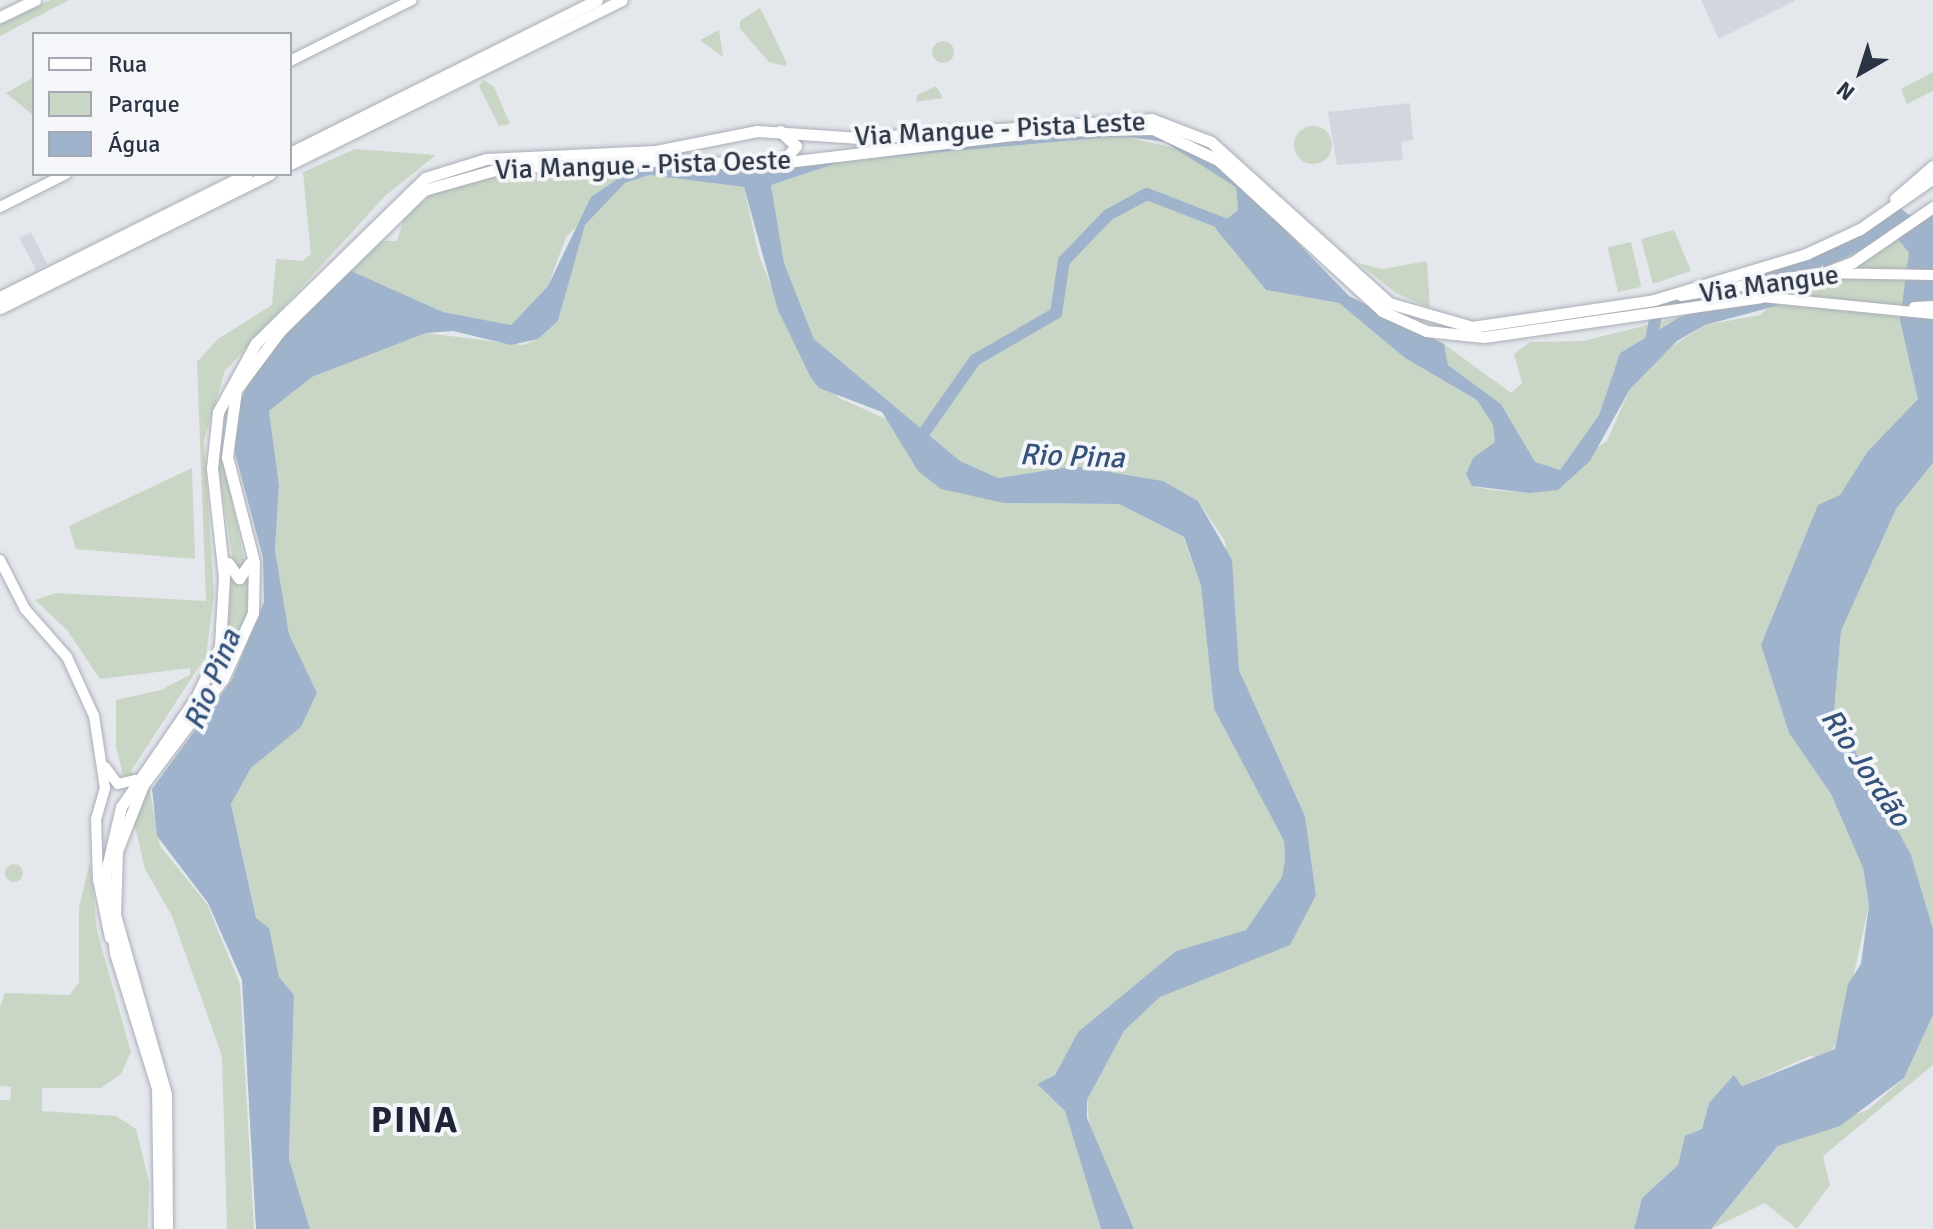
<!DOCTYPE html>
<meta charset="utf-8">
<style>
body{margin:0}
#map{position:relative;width:1933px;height:1229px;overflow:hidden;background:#e4e7ec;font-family:Signika,sans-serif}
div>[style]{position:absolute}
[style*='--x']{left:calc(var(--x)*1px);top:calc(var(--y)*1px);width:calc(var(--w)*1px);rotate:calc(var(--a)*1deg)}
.built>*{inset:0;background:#d2d6de;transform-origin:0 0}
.green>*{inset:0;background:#c9d6c5;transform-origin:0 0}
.round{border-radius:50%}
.water>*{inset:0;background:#9fb4cc}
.river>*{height:12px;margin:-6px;padding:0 6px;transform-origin:6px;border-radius:6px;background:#9fb4cc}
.roads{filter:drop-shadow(0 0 2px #a9aeb7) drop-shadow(0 0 2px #a9aeb7)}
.secondary>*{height:10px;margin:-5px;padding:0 5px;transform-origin:5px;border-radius:5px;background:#fff}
.primary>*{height:11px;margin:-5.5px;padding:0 5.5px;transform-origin:5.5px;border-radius:5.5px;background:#fff}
span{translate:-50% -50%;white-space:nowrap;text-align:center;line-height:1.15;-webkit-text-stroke:8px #f4f6f9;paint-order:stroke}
.street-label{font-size:28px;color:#2b3445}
.water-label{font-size:30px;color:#34527a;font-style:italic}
.district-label{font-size:36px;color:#1d2536;font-weight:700;letter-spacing:2px}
.legend{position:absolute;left:32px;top:32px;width:260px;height:144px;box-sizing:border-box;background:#f4f6f9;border:2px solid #a4a8b1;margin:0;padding:10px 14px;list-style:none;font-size:24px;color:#2b3445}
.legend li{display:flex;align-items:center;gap:16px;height:40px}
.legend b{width:40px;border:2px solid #a4a8b1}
.north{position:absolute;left:1821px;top:32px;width:80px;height:80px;-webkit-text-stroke:6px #f4f6f9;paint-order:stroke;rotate:219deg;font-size:22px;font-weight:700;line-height:32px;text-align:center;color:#2b3445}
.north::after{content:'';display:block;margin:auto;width:28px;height:36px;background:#2b3445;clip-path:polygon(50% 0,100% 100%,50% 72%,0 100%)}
</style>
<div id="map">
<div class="built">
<div style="clip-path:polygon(1701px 0,1794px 0,1795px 1px,1719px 39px)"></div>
<div style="clip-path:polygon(1410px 103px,1413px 140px,1401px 142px,1403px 160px,1337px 165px,1328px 112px)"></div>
<div style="left:31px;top:232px;width:36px;height:13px;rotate:63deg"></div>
</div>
<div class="green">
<div style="clip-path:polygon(50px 0,69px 0,0 36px,0 24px)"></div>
<div style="clip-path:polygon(760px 8px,787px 63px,785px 66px,769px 62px,740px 29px,740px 21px)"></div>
<div style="clip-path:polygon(719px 30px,723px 57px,700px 40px)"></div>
<div class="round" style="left:932px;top:41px;width:22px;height:22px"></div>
<div style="clip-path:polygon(1933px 72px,1933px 91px,1907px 104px,1901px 89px)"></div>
<div style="clip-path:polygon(34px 77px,34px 116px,6px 93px)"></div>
<div style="clip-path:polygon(484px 80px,494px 87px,510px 124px,499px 126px,479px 86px)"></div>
<div style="clip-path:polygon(936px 86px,943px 98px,916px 102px,917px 95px)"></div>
<div class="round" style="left:1294px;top:126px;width:38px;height:38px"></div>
<div style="clip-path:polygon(1122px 136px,1187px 151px,1236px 187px,1238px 210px,1215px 228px,1266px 290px,1339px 303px,1405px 358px,1477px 400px,1493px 425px,1495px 442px,1466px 474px,1472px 486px,1491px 490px,1529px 493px,1607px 441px,1630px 389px,1660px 354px,1705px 325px,1760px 315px,1839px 248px,1890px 229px,1909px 253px,1904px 331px,1918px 399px,1868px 451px,1761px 645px,1789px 733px,1831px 794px,1863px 868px,1869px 905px,1840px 1037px,1827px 1058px,1810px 1056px,1742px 1086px,1735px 1076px,1709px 1103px,1702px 1129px,1685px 1137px,1678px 1165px,1642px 1198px,1634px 1229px,1134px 1229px,1108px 1176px,1090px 1131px,1087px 1100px,1124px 1031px,1160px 997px,1234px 966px,1316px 895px,1305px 816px,1239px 670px,1225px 541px,1198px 501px,1163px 481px,1075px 466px,998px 478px,960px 461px,814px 339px,784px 263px,771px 185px,843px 161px)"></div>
<div style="clip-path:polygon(355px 149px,436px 155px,385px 196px,225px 371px,204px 440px,214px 593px,206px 656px,131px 771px,150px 791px,160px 846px,207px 904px,240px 984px,254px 1229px,227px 1229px,222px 1056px,172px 916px,145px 869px,116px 746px,116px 700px,161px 690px,190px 675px,190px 668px,100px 679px,67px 630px,35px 600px,56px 593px,206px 601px,197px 362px,218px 339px,272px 305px,276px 259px,303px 261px,311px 254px,303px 172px)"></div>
<div style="clip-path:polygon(638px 165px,566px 237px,548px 286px,511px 325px,443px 312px,349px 270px,378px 241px,397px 241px,406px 212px,453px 181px)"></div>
<div style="clip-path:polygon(649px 175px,744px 187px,759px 256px,800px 355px,839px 398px,893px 422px,918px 471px,1004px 503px,1119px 504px,1183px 537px,1201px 586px,1214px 709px,1284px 841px,1285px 859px,1282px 877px,1246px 930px,1176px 951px,1078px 1032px,1055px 1075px,1037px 1084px,1065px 1111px,1101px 1229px,310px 1229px,289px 1159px,294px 995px,279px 978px,256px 918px,231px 804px,251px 768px,301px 727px,317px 693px,289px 634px,275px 550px,279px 485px,269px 411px,312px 377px,426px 333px,523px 345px,538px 339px,558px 321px,585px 225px,625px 183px)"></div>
<div style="clip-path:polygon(1674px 230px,1691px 271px,1653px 284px,1641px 239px)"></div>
<div style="left:1631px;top:242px;width:46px;height:24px;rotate:77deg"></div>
<div style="clip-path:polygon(1427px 261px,1430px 308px,1396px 293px,1358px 263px,1382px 269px)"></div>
<div style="clip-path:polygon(1680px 317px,1620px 353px,1599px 415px,1560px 470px,1535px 463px,1501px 404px,1448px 365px,1444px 344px,1511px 393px,1522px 383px,1514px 354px,1530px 342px,1583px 341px)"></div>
<div style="clip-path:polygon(225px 404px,221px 446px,246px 570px,234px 568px,219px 469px)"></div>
<div style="clip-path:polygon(1933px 463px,1933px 929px,1911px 855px,1834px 713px,1841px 631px,1896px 509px)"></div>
<div style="clip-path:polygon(192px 468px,195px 559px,76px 549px,69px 526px)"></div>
<div style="clip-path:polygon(231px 581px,249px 582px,246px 623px,206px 693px,226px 645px)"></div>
<div style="clip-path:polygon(90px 862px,97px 931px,131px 1052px,121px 1074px,101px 1088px,42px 1088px,42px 1111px,116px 1116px,136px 1129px,149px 1182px,148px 1229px,0 1229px,0 1100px,10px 1100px,11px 1087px,0 1086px,0 1007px,5px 993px,69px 995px,79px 983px,79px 907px)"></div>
<div class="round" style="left:5px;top:864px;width:18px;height:18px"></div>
<div style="clip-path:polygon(1933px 1015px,1933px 1065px,1823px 1156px,1830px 1185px,1797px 1229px,1765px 1203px,1711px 1229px,1785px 1138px,1868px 1110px,1904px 1078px)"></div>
</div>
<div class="water">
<div style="clip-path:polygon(1146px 131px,1191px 146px,1240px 183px,1349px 296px,1444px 344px,1448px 365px,1501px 404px,1535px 462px,1560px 470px,1599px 415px,1620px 353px,1680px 317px,1723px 303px,1710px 303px,1737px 282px,1890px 218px,1933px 212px,1933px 463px,1896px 509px,1841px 631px,1834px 712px,1911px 855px,1933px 929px,1933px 1015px,1904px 1078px,1840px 1126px,1778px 1146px,1711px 1229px,1634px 1229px,1642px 1198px,1678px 1165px,1685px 1136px,1702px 1129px,1709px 1103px,1734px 1075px,1742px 1086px,1835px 1049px,1848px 984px,1861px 964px,1869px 905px,1863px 868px,1831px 794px,1789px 733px,1761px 645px,1818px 505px,1840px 495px,1868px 451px,1918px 399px,1900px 320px,1909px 253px,1890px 229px,1839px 248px,1776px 306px,1705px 325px,1677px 341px,1630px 389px,1590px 461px,1558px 490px,1529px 493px,1472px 486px,1466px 474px,1473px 458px,1495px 442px,1493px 425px,1477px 400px,1405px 358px,1339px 303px,1266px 290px,1215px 228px,1238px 210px,1236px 187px,1165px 142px,1122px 136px,843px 161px,771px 185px,784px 263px,814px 339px,960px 461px,998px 478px,1075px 466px,1163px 481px,1198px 501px,1232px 560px,1239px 670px,1305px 816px,1316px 895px,1290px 945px,1160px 997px,1124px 1031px,1087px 1100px,1087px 1118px,1134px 1229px,1101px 1229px,1065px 1111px,1037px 1084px,1055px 1075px,1078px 1032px,1176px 951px,1246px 930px,1282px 877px,1285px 859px,1284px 841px,1214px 709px,1201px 586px,1184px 537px,1119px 504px,1004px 503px,941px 489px,918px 471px,882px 412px,819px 388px,811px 378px,778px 310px,744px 187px,649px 175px,625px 183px,585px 225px,558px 321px,538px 339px,511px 345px,453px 331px,426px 333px,312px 377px,269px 411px,279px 485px,275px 550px,289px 634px,317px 693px,301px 727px,251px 768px,231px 804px,256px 918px,269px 928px,279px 977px,294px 995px,289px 1159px,310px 1229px,256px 1229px,242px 980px,208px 903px,157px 836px,152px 789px,232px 680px,264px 602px,263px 558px,234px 449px,236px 409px,260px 361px,349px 270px,443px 312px,511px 325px,548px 286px,591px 197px,638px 165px,775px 171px,816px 163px,1058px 133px)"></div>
</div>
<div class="river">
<div style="--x:1801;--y:272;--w:82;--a:-25.9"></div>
<div style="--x:1875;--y:236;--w:32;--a:-44"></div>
<div style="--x:1898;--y:214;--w:19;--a:36"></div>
<div style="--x:1673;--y:306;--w:46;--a:-15.3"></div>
<div style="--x:1649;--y:350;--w:41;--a:-78.7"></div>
<div style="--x:921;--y:437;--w:94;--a:-55"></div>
<div style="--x:975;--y:360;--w:94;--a:-30.1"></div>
<div style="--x:1056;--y:313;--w:53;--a:-81.3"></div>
<div style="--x:1064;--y:261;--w:64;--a:-46.3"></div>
<div style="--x:1108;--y:215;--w:44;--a:-28.3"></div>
<div style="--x:1147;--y:194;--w:91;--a:21.2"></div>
</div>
<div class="roads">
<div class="secondary">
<div style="--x:290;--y:61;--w:136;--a:-26.6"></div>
<div style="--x:1895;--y:199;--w:50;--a:-41"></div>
<div style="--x:0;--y:207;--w:74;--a:-26.6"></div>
<div style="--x:1681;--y:296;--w:140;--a:-9.5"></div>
<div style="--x:1819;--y:273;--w:114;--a:1"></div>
<div style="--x:1762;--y:297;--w:172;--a:5.7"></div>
<div style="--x:1914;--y:307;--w:19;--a:-3"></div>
<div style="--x:0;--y:560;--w:55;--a:63"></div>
<div style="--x:25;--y:609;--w:64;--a:48.8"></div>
<div style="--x:67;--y:657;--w:65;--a:65.4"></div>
<div style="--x:94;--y:716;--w:73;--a:81.3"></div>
<div style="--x:105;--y:788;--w:32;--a:106"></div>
<div style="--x:96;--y:819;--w:60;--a:88.1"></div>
<div style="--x:98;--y:879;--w:60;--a:78.5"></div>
<div style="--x:105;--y:767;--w:21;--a:53"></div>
<div style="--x:118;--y:784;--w:18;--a:-13"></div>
</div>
<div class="primary">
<div style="--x:0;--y:17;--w:39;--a:-26"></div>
<div style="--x:780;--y:131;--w:22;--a:43"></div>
<div style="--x:796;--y:146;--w:23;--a:131"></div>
<div style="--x:290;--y:153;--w:343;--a:-26.5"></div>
<div style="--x:290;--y:164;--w:370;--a:-26.3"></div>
<div style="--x:0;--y:297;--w:276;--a:-26.5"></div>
<div style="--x:0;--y:308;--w:301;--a:-26.4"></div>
<div style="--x:228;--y:563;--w:19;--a:54"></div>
<div style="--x:239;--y:578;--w:19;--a:-54"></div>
<div style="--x:159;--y:1229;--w:141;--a:-90.8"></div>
<div style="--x:157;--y:1088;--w:141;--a:-107.3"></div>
<div style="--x:115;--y:953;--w:78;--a:-97.4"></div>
<div style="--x:105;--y:876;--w:71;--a:-76.9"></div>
<div style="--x:121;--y:807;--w:132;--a:-55.5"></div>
<div style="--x:196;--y:698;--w:57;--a:-65.2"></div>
<div style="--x:220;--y:646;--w:69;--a:-86.7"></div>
<div style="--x:224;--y:577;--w:110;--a:-96.3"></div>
<div style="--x:212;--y:468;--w:56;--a:-83.9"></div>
<div style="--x:218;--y:412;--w:79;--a:-61.2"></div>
<div style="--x:256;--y:343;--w:236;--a:-44.3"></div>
<div style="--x:425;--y:178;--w:64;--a:-17.3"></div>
<div style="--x:486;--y:159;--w:170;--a:-2.7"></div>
<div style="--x:656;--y:151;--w:103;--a:-11.2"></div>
<div style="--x:757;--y:131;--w:103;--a:3.9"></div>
<div style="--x:860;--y:138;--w:292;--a:-3.7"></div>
<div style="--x:1151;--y:119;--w:64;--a:21"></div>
<div style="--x:1211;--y:142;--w:240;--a:42.1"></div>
<div style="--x:1389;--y:303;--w:86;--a:16.1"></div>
<div style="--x:1472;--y:327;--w:184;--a:-8.4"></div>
<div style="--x:1654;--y:300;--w:159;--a:-16.8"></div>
<div style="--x:1806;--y:254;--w:60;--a:-24.8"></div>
<div style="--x:1860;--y:229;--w:89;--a:-34.9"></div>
<div style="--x:167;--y:1229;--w:135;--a:-90.4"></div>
<div style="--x:166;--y:1094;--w:186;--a:-105.9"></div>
<div style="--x:115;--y:915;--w:64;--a:-88.2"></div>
<div style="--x:117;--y:851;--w:71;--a:-68.5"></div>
<div style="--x:143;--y:785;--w:133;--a:-53"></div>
<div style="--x:223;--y:679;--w:72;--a:-65.6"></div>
<div style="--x:253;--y:613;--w:51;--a:-88.9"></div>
<div style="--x:254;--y:562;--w:108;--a:-104.4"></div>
<div style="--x:227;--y:457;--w:68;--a:-82.3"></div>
<div style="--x:236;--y:390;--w:74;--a:-53.3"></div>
<div style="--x:280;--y:331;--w:202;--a:-44.4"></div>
<div style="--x:424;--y:190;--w:81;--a:-15.8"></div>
<div style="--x:502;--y:168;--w:168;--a:-2.7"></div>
<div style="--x:670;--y:160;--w:92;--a:3.1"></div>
<div style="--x:762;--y:165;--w:286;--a:-6.8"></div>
<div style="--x:1046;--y:131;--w:107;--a:-1.1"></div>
<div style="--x:1153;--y:129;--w:72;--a:25.5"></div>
<div style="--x:1218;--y:160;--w:223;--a:42.6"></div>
<div style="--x:1382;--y:311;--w:48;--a:24.4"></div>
<div style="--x:1426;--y:331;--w:58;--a:5.9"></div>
<div style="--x:1484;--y:337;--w:279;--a:-8.2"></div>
<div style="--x:1760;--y:297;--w:99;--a:-20.6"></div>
<div style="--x:1853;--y:262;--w:97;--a:-34.5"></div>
</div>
</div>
<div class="street-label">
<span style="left:1000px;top:129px;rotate:-3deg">Via Mangue - Pista Leste</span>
<span style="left:643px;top:165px;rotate:-2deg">Via Mangue - Pista Oeste</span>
<span style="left:1769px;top:284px;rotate:-8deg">Via Mangue</span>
</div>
<div class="water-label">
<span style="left:1072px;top:457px;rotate:2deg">Rio Pina</span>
<span style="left:213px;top:680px;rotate:-68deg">Rio Pina</span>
<span style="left:1865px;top:768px;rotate:56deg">Rio Jordão</span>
</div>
<div class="district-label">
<span style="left:415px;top:1121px">PINA</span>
</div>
<ul class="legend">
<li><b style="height:10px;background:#fff"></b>Rua</li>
<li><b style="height:22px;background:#c9d6c5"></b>Parque</li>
<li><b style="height:22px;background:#9fb4cc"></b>Água</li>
</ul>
<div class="north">N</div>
</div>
